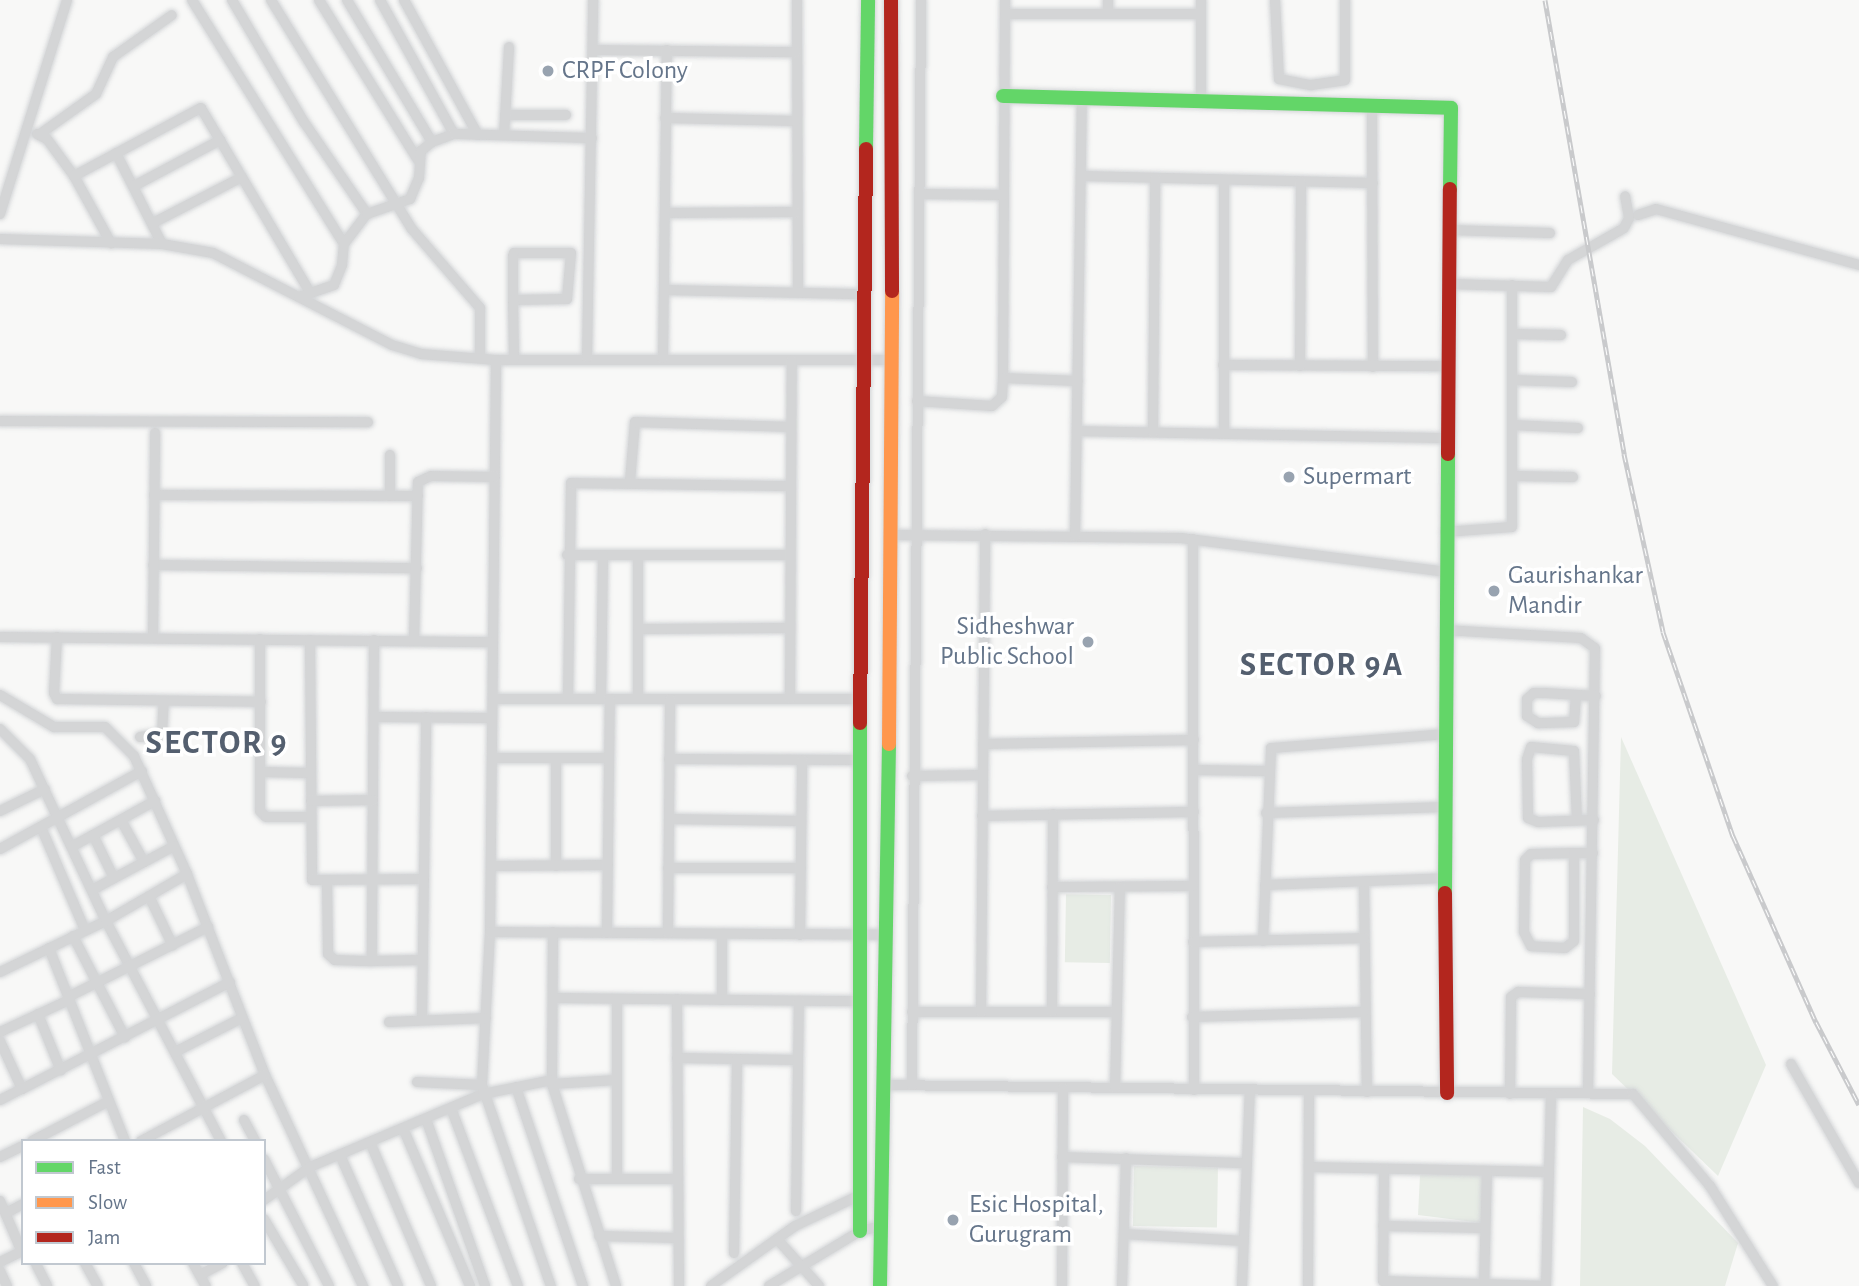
<!DOCTYPE html>
<style>
body{margin:0}
#map{position:relative;width:1859px;height:1286px;overflow:hidden;background:#f8f8f7;font-family:"Alegreya Sans",sans-serif}
div>[style]{position:absolute}
[style*='--x']{left:calc(var(--x)*1px);top:calc(var(--y)*1px);width:calc(var(--w)*1px);rotate:calc(var(--a)*1deg)}
.green>*{inset:0;background:#e7ece5;transform-origin:0 0}
.roads{filter:drop-shadow(0 0 2px #d4d6d8) drop-shadow(0 0 2px #d4d6d8)}
.street>*{height:10px;margin:-5px;padding:0 5px;transform-origin:5px;border-radius:5px;background:#d4d5d6}
.fast>*{height:14px;margin:-7px;padding:0 7px;transform-origin:7px;border-radius:7px;background:#63d668}
.slow>*{height:14px;margin:-7px;padding:0 7px;transform-origin:7px;border-radius:7px;background:#ff974d}
.jam>*{height:14px;margin:-7px;padding:0 7px;transform-origin:7px;border-radius:7px;background:#b3261e}
.rail>*{height:5px;margin-top:-2.5px;transform-origin:0;background:repeating-linear-gradient(90deg,#fff 0 8px,#c9cacc 0 16px);box-sizing:border-box;border-block:2px solid #c9cacc}
.dots>*{width:19px;height:19px;translate:-50% -50%;box-sizing:border-box;border:4px solid #fff;border-radius:50%}
span{translate:-50% -50%;white-space:nowrap;text-align:center;line-height:1.15;-webkit-text-stroke:7px #fff;paint-order:stroke}
.poi-label{font-size:26px;color:#65758a}
.left{translate:0 -50%;text-align:left}
.right{translate:-100% -50%;text-align:right}
.district-label{font-size:33px;color:#545f6f;font-weight:700;letter-spacing:2px}
.legend{position:absolute;left:21px;top:1139px;width:245px;height:126px;box-sizing:border-box;background:#fff;border:2px solid #c1c8d0;margin:0;padding:9px 12px;list-style:none;font-size:21px;color:#65758a}
.legend li{display:flex;align-items:center;gap:14px;height:35px}
.legend b{width:35px;border:2px solid #c1c8d0}
</style>
<div id="map">
<div class="green">
<div style="clip-path:polygon(1621px 737px,1766px 1065px,1718px 1176px,1612px 1074px)"></div>
<div style="left:1111px;top:895px;width:68px;height:45px;rotate:91deg"></div>
<div style="clip-path:polygon(1583px 1107px,1610px 1119px,1645px 1146px,1738px 1243px,1725px 1286px,1580px 1286px)"></div>
<div style="left:1134px;top:1166px;width:84px;height:60px;rotate:1deg"></div>
<div style="clip-path:polygon(1420px 1175px,1484px 1175px,1482px 1223px,1418px 1215px)"></div>
</div>
<div class="roads">
<div class="street">
<div style="--x:192;--y:0;--w:287;--a:58.1"></div>
<div style="--x:232;--y:0;--w:142;--a:59.5"></div>
<div style="--x:304;--y:122;--w:112;--a:55.6"></div>
<div style="--x:271;--y:0;--w:268;--a:58.4"></div>
<div style="--x:411;--y:228;--w:106;--a:49.2"></div>
<div style="--x:480;--y:308;--w:49;--a:90"></div>
<div style="--x:319;--y:0;--w:188;--a:58.3"></div>
<div style="--x:347;--y:0;--w:165;--a:59.1"></div>
<div style="--x:380;--y:0;--w:153;--a:61.1"></div>
<div style="--x:404;--y:0;--w:154;--a:61.3"></div>
<div style="--x:797;--y:0;--w:292;--a:89.8"></div>
<div style="--x:1005;--y:0;--w:378;--a:90.3"></div>
<div style="--x:1003;--y:378;--w:75;--a:2.3"></div>
<div style="--x:1108;--y:0;--w:14;--a:90"></div>
<div style="--x:1275;--y:0;--w:79;--a:87.1"></div>
<div style="--x:1279;--y:79;--w:33;--a:11"></div>
<div style="--x:1311;--y:85;--w:34;--a:-8"></div>
<div style="--x:1345;--y:80;--w:80;--a:-90"></div>
<div style="--x:1005;--y:14;--w:196;--a:0"></div>
<div style="--x:594;--y:50;--w:202;--a:0.6"></div>
<div style="--x:1201;--y:103;--w:103;--a:-90"></div>
<div style="--x:1372;--y:106;--w:261;--a:89.8"></div>
<div style="--x:505;--y:115;--w:61;--a:0"></div>
<div style="--x:665;--y:118;--w:131;--a:1.3"></div>
<div style="--x:37;--y:134;--w:11;--a:27"></div>
<div style="--x:47;--y:139;--w:46;--a:53.9"></div>
<div style="--x:74;--y:176;--w:77;--a:61.1"></div>
<div style="--x:40;--y:134;--w:69;--a:-35.5"></div>
<div style="--x:96;--y:94;--w:41;--a:-65.3"></div>
<div style="--x:113;--y:57;--w:72;--a:-35.4"></div>
<div style="--x:504;--y:135;--w:88;--a:-86.7"></div>
<div style="--x:116;--y:153;--w:102;--a:63.2"></div>
<div style="--x:74;--y:176;--w:144;--a:-28.2"></div>
<div style="--x:201;--y:108;--w:214;--a:59.4"></div>
<div style="--x:1083;--y:176;--w:290;--a:1.4"></div>
<div style="--x:134;--y:186;--w:98;--a:-28.1"></div>
<div style="--x:919;--y:194;--w:85;--a:0.7"></div>
<div style="--x:665;--y:213;--w:131;--a:-0.4"></div>
<div style="--x:0;--y:214;--w:224;--a:-72.6"></div>
<div style="--x:1638;--y:215;--w:19;--a:-18"></div>
<div style="--x:1656;--y:209;--w:211;--a:15.4"></div>
<div style="--x:153;--y:223;--w:100;--a:-27.3"></div>
<div style="--x:1449;--y:230;--w:101;--a:1.7"></div>
<div style="--x:0;--y:239;--w:162;--a:1.8"></div>
<div style="--x:162;--y:244;--w:52;--a:10"></div>
<div style="--x:213;--y:253;--w:201;--a:27.2"></div>
<div style="--x:392;--y:345;--w:30;--a:17"></div>
<div style="--x:421;--y:354;--w:75;--a:4.6"></div>
<div style="--x:496;--y:360;--w:394;--a:0"></div>
<div style="--x:1449;--y:284;--w:102;--a:1.7"></div>
<div style="--x:1551;--y:287;--w:32;--a:-58"></div>
<div style="--x:1568;--y:260;--w:64;--a:-29.7"></div>
<div style="--x:1624;--y:228;--w:11;--a:-63"></div>
<div style="--x:1629;--y:218;--w:22;--a:-100"></div>
<div style="--x:665;--y:290;--w:198;--a:1.2"></div>
<div style="--x:299;--y:297;--w:37;--a:-19"></div>
<div style="--x:334;--y:285;--w:22;--a:-68"></div>
<div style="--x:342;--y:265;--w:21;--a:-85"></div>
<div style="--x:344;--y:244;--w:38;--a:-53"></div>
<div style="--x:367;--y:214;--w:46;--a:-19.2"></div>
<div style="--x:410;--y:199;--w:23;--a:-67"></div>
<div style="--x:419;--y:178;--w:27;--a:-86"></div>
<div style="--x:421;--y:151;--w:14;--a:-39"></div>
<div style="--x:432;--y:142;--w:23;--a:-20"></div>
<div style="--x:454;--y:134;--w:138;--a:1.7"></div>
<div style="--x:513;--y:300;--w:54;--a:-1.1"></div>
<div style="--x:567;--y:299;--w:46;--a:-85"></div>
<div style="--x:571;--y:253;--w:57;--a:180"></div>
<div style="--x:514;--y:253;--w:3;--a:108"></div>
<div style="--x:513;--y:256;--w:44;--a:90"></div>
<div style="--x:513;--y:300;--w:59;--a:89"></div>
<div style="--x:1512;--y:334;--w:49;--a:1.2"></div>
<div style="--x:587;--y:357;--w:357;--a:-89"></div>
<div style="--x:663;--y:358;--w:308;--a:-89.3"></div>
<div style="--x:496;--y:360;--w:572;--a:90.6"></div>
<div style="--x:490;--y:932;--w:153;--a:93"></div>
<div style="--x:482;--y:1085;--w:213;--a:71.1"></div>
<div style="--x:1223;--y:365;--w:225;--a:0.3"></div>
<div style="--x:1300;--y:366;--w:184;--a:-89.7"></div>
<div style="--x:1512;--y:380;--w:60;--a:1.9"></div>
<div style="--x:917;--y:401;--w:75;--a:3.8"></div>
<div style="--x:992;--y:406;--w:13;--a:-42"></div>
<div style="--x:1002;--y:397;--w:19;--a:-87"></div>
<div style="--x:0;--y:421;--w:368;--a:0.2"></div>
<div style="--x:1512;--y:425;--w:66;--a:2.6"></div>
<div style="--x:1077;--y:431;--w:370;--a:1.1"></div>
<div style="--x:1153;--y:432;--w:254;--a:-89.5"></div>
<div style="--x:1224;--y:433;--w:253;--a:-90"></div>
<div style="--x:1513;--y:476;--w:60;--a:1"></div>
<div style="--x:630;--y:481;--w:59;--a:-85.2"></div>
<div style="--x:635;--y:422;--w:156;--a:1.8"></div>
<div style="--x:154;--y:495;--w:264;--a:0.2"></div>
<div style="--x:390;--y:496;--w:41;--a:-90"></div>
<div style="--x:1445;--y:532;--w:67;--a:-4.3"></div>
<div style="--x:1512;--y:527;--w:242;--a:-90"></div>
<div style="--x:892;--y:535;--w:289;--a:0.6"></div>
<div style="--x:1181;--y:538;--w:266;--a:7.3"></div>
<div style="--x:1075;--y:536;--w:438;--a:-89.1"></div>
<div style="--x:1193;--y:539;--w:551;--a:89.9"></div>
<div style="--x:567;--y:555;--w:223;--a:0"></div>
<div style="--x:638;--y:556;--w:143;--a:90"></div>
<div style="--x:153;--y:565;--w:264;--a:0.7"></div>
<div style="--x:638;--y:629;--w:152;--a:-0.4"></div>
<div style="--x:1445;--y:630;--w:136;--a:3.4"></div>
<div style="--x:1581;--y:638;--w:17;--a:36"></div>
<div style="--x:1595;--y:648;--w:445;--a:90.9"></div>
<div style="--x:0;--y:637;--w:493;--a:0.6"></div>
<div style="--x:57;--y:637;--w:56;--a:93.1"></div>
<div style="--x:54;--y:693;--w:7;--a:63"></div>
<div style="--x:57;--y:699;--w:204;--a:0.8"></div>
<div style="--x:153;--y:638;--w:205;--a:-89.4"></div>
<div style="--x:260;--y:639;--w:172;--a:90"></div>
<div style="--x:260;--y:811;--w:8;--a:45"></div>
<div style="--x:266;--y:817;--w:45;--a:0"></div>
<div style="--x:310;--y:640;--w:240;--a:89.5"></div>
<div style="--x:312;--y:880;--w:112;--a:-0.5"></div>
<div style="--x:374;--y:640;--w:321;--a:90.4"></div>
<div style="--x:372;--y:961;--w:50;--a:-1.1"></div>
<div style="--x:414;--y:641;--w:159;--a:-88.6"></div>
<div style="--x:418;--y:482;--w:14;--a:-25"></div>
<div style="--x:431;--y:476;--w:64;--a:0.9"></div>
<div style="--x:0;--y:695;--w:63;--a:30.7"></div>
<div style="--x:54;--y:727;--w:51;--a:0"></div>
<div style="--x:105;--y:727;--w:41;--a:45"></div>
<div style="--x:134;--y:756;--w:129;--a:65.8"></div>
<div style="--x:187;--y:874;--w:216;--a:68.8"></div>
<div style="--x:265;--y:1075;--w:233;--a:65.1"></div>
<div style="--x:1576;--y:695;--w:27;--a:94"></div>
<div style="--x:1574;--y:722;--w:36;--a:178"></div>
<div style="--x:1538;--y:723;--w:13;--a:-148"></div>
<div style="--x:1527;--y:716;--w:17;--a:-90"></div>
<div style="--x:1527;--y:699;--w:9;--a:-41"></div>
<div style="--x:1534;--y:693;--w:11;--a:0"></div>
<div style="--x:1545;--y:693;--w:51;--a:3.4"></div>
<div style="--x:493;--y:699;--w:367;--a:0"></div>
<div style="--x:568;--y:699;--w:216;--a:-89.2"></div>
<div style="--x:571;--y:483;--w:220;--a:0.8"></div>
<div style="--x:601;--y:699;--w:144;--a:-89.2"></div>
<div style="--x:790;--y:699;--w:339;--a:-89.7"></div>
<div style="--x:374;--y:717;--w:118;--a:0.5"></div>
<div style="--x:0;--y:729;--w:42;--a:45"></div>
<div style="--x:30;--y:759;--w:179;--a:64.9"></div>
<div style="--x:106;--y:921;--w:248;--a:62.4"></div>
<div style="--x:140;--y:737;--w:22;--a:-8"></div>
<div style="--x:162;--y:734;--w:33;--a:-87"></div>
<div style="--x:983;--y:744;--w:211;--a:-1.1"></div>
<div style="--x:492;--y:758;--w:117;--a:0"></div>
<div style="--x:556;--y:758;--w:108;--a:90"></div>
<div style="--x:669;--y:759;--w:190;--a:0.3"></div>
<div style="--x:1194;--y:770;--w:74;--a:0.8"></div>
<div style="--x:260;--y:772;--w:50;--a:1.1"></div>
<div style="--x:912;--y:776;--w:70;--a:-0.8"></div>
<div style="--x:311;--y:801;--w:62;--a:-0.9"></div>
<div style="--x:0;--y:811;--w:50;--a:-26.1"></div>
<div style="--x:1266;--y:813;--w:178;--a:-1.9"></div>
<div style="--x:982;--y:816;--w:212;--a:-1.1"></div>
<div style="--x:669;--y:819;--w:132;--a:0.9"></div>
<div style="--x:121;--y:820;--w:48;--a:61.3"></div>
<div style="--x:1577;--y:820;--w:69;--a:-92.5"></div>
<div style="--x:1574;--y:751;--w:43;--a:-174.7"></div>
<div style="--x:1531;--y:747;--w:13;--a:108"></div>
<div style="--x:1527;--y:759;--w:59;--a:89"></div>
<div style="--x:1528;--y:818;--w:11;--a:22"></div>
<div style="--x:1538;--y:822;--w:56;--a:-2"></div>
<div style="--x:41;--y:827;--w:112;--a:66.9"></div>
<div style="--x:93;--y:835;--w:48;--a:64"></div>
<div style="--x:73;--y:846;--w:94;--a:-28.8"></div>
<div style="--x:0;--y:849;--w:162;--a:-28.8"></div>
<div style="--x:1574;--y:853;--w:88;--a:90"></div>
<div style="--x:1574;--y:941;--w:11;--a:142"></div>
<div style="--x:1565;--y:948;--w:34;--a:-177"></div>
<div style="--x:1531;--y:946;--w:16;--a:-117"></div>
<div style="--x:1524;--y:932;--w:72;--a:-89.2"></div>
<div style="--x:1525;--y:860;--w:8;--a:-45"></div>
<div style="--x:1531;--y:854;--w:43;--a:-1.3"></div>
<div style="--x:1574;--y:853;--w:19;--a:0"></div>
<div style="--x:491;--y:866;--w:117;--a:-0.5"></div>
<div style="--x:668;--y:868;--w:133;--a:0"></div>
<div style="--x:327;--y:880;--w:74;--a:89.2"></div>
<div style="--x:328;--y:954;--w:9;--a:41"></div>
<div style="--x:335;--y:960;--w:37;--a:2"></div>
<div style="--x:1364;--y:883;--w:209;--a:89.2"></div>
<div style="--x:1265;--y:885;--w:179;--a:-2.2"></div>
<div style="--x:1052;--y:887;--w:141;--a:-0.4"></div>
<div style="--x:92;--y:890;--w:93;--a:-28.2"></div>
<div style="--x:149;--y:896;--w:55;--a:64.4"></div>
<div style="--x:490;--y:932;--w:394;--a:0.4"></div>
<div style="--x:553;--y:932;--w:152;--a:90.4"></div>
<div style="--x:552;--y:1084;--w:212;--a:72.4"></div>
<div style="--x:607;--y:933;--w:234;--a:-89.3"></div>
<div style="--x:668;--y:933;--w:234;--a:-89.5"></div>
<div style="--x:722;--y:934;--w:66;--a:90"></div>
<div style="--x:800;--y:935;--w:175;--a:-89.3"></div>
<div style="--x:73;--y:936;--w:114;--a:62.8"></div>
<div style="--x:1263;--y:941;--w:193;--a:-87.6"></div>
<div style="--x:1271;--y:748;--w:174;--a:-4.6"></div>
<div style="--x:1193;--y:942;--w:171;--a:-1.3"></div>
<div style="--x:49;--y:948;--w:207;--a:68.5"></div>
<div style="--x:0;--y:972;--w:118;--a:-25.7"></div>
<div style="--x:106;--y:921;--w:94;--a:-30.1"></div>
<div style="--x:68;--y:997;--w:157;--a:-26.6"></div>
<div style="--x:553;--y:998;--w:305;--a:0.6"></div>
<div style="--x:677;--y:999;--w:287;--a:89.6"></div>
<div style="--x:912;--y:1012;--w:205;--a:0"></div>
<div style="--x:981;--y:1012;--w:478;--a:-89.5"></div>
<div style="--x:1052;--y:1012;--w:198;--a:-89.7"></div>
<div style="--x:38;--y:1014;--w:61;--a:68"></div>
<div style="--x:1192;--y:1017;--w:172;--a:-1.7"></div>
<div style="--x:422;--y:1020;--w:303;--a:-89.2"></div>
<div style="--x:389;--y:1022;--w:97;--a:-2.4"></div>
<div style="--x:0;--y:1032;--w:76;--a:-24.9"></div>
<div style="--x:0;--y:1041;--w:53;--a:65.4"></div>
<div style="--x:22;--y:1089;--w:234;--a:-27.2"></div>
<div style="--x:175;--y:1052;--w:75;--a:-26.9"></div>
<div style="--x:677;--y:1058;--w:121;--a:0.9"></div>
<div style="--x:1791;--y:1064;--w:137;--a:60.3"></div>
<div style="--x:417;--y:1082;--w:65;--a:2.6"></div>
<div style="--x:552;--y:1084;--w:64;--a:-3.6"></div>
<div style="--x:883;--y:1085;--w:750;--a:0.69"></div>
<div style="--x:1633;--y:1094;--w:120;--a:50.1"></div>
<div style="--x:1710;--y:1186;--w:118;--a:57.8"></div>
<div style="--x:912;--y:1085;--w:1085;--a:-89.52"></div>
<div style="--x:516;--y:1087;--w:210;--a:71.4"></div>
<div style="--x:1115;--y:1088;--w:201;--a:-88.6"></div>
<div style="--x:1510;--y:1094;--w:97;--a:-89.4"></div>
<div style="--x:1511;--y:997;--w:9;--a:-36"></div>
<div style="--x:1518;--y:992;--w:72;--a:1.6"></div>
<div style="--x:0;--y:1100;--w:25;--a:-27"></div>
<div style="--x:451;--y:1108;--w:190;--a:69.4"></div>
<div style="--x:426;--y:1119;--w:177;--a:70.5"></div>
<div style="--x:244;--y:1120;--w:24;--a:62"></div>
<div style="--x:403;--y:1128;--w:172;--a:67"></div>
<div style="--x:32;--y:1141;--w:87;--a:-27.5"></div>
<div style="--x:141;--y:1141;--w:140;--a:-28"></div>
<div style="--x:370;--y:1142;--w:156;--a:67"></div>
<div style="--x:340;--y:1155;--w:143;--a:66.1"></div>
<div style="--x:0;--y:1157;--w:25;--a:-26"></div>
<div style="--x:1062;--y:1157;--w:185;--a:1.9"></div>
<div style="--x:264;--y:1159;--w:143;--a:62.9"></div>
<div style="--x:1309;--y:1167;--w:240;--a:1.2"></div>
<div style="--x:1384;--y:1169;--w:112;--a:90.5"></div>
<div style="--x:1383;--y:1281;--w:163;--a:1.8"></div>
<div style="--x:579;--y:1179;--w:98;--a:0"></div>
<div style="--x:617;--y:1179;--w:180;--a:-90"></div>
<div style="--x:264;--y:1200;--w:57;--a:-35.7"></div>
<div style="--x:310;--y:1167;--w:188;--a:-22.9"></div>
<div style="--x:483;--y:1094;--w:70;--a:-11.5"></div>
<div style="--x:0;--y:1201;--w:56;--a:66.7"></div>
<div style="--x:796;--y:1211;--w:210;--a:-89.2"></div>
<div style="--x:6;--y:1213;--w:19;--a:-28"></div>
<div style="--x:264;--y:1219;--w:77;--a:59.4"></div>
<div style="--x:1383;--y:1226;--w:102;--a:1.1"></div>
<div style="--x:1124;--y:1234;--w:120;--a:3.3"></div>
<div style="--x:599;--y:1236;--w:78;--a:1.5"></div>
<div style="--x:777;--y:1239;--w:63;--a:48.2"></div>
<div style="--x:734;--y:1253;--w:194;--a:-89.1"></div>
<div style="--x:0;--y:1262;--w:25;--a:-26"></div>
<div style="--x:85;--y:1263;--w:26;--a:61"></div>
<div style="--x:134;--y:1263;--w:26;--a:62"></div>
<div style="--x:193;--y:1263;--w:26;--a:61"></div>
<div style="--x:242;--y:1263;--w:26;--a:61"></div>
<div style="--x:36;--y:1264;--w:25;--a:63"></div>
<div style="--x:0;--y:1271;--w:17;--a:65"></div>
<div style="--x:200;--y:1275;--w:26;--a:-28"></div>
<div style="--x:1484;--y:1285;--w:113;--a:-88.5"></div>
<div style="--x:711;--y:1286;--w:103;--a:-35.5"></div>
<div style="--x:795;--y:1226;--w:70;--a:-25.5"></div>
<div style="--x:769;--y:1286;--w:106;--a:-31.1"></div>
<div style="--x:860;--y:1231;--w:23;--a:-13"></div>
<div style="--x:1062;--y:1286;--w:198;--a:-89.7"></div>
<div style="--x:1122;--y:1286;--w:128;--a:-88.2"></div>
<div style="--x:1242;--y:1286;--w:196;--a:-87.7"></div>
<div style="--x:1308;--y:1286;--w:195;--a:-89.7"></div>
<div style="--x:1546;--y:1286;--w:191;--a:-88.5"></div>
</div>
<div class="fast">
<div style="--x:1003;--y:96;--w:448;--a:1.5"></div>
<div style="--x:1451;--y:108;--w:81;--a:90.7"></div>
<div style="--x:866;--y:149;--w:149;--a:-89.2"></div>
<div style="--x:1445;--y:893;--w:439;--a:-89.6"></div>
<div style="--x:860;--y:1231;--w:508;--a:-90"></div>
<div style="--x:880;--y:1286;--w:542;--a:-89.05"></div>
</div>
<div class="slow">
<div style="--x:889;--y:744;--w:453;--a:-89.6"></div>
</div>
<div class="jam">
<div style="--x:891;--y:0;--w:291;--a:89.8"></div>
<div style="--x:1448;--y:454;--w:265;--a:-89.6"></div>
<div style="--x:860;--y:723;--w:574;--a:-89.4"></div>
<div style="--x:1445;--y:893;--w:200;--a:89.4"></div>
</div>
</div>
<div class="rail">
<div style="--x:1545;--y:0;--w:461;--a:80.1"></div>
<div style="--x:1624;--y:454;--w:182;--a:77.6"></div>
<div style="--x:1663;--y:632;--w:216;--a:71.1"></div>
<div style="--x:1733;--y:836;--w:204;--a:66"></div>
<div style="--x:1816;--y:1022;--w:93;--a:62.6"></div>
</div>
<div class="dots">
<div style="left:548px;top:71px;background:#98a3b0"></div>
<div style="left:1289px;top:477px;background:#98a3b0"></div>
<div style="left:1494px;top:591px;background:#98a3b0"></div>
<div style="left:1088px;top:642px;background:#98a3b0"></div>
<div style="left:953px;top:1220px;background:#98a3b0"></div>
</div>
<div class="poi-label">
<span class="left" style="left:562px;top:71px">CRPF Colony</span>
<span class="left" style="left:1303px;top:477px">Supermart</span>
<span class="left" style="left:1508px;top:591px">Gaurishankar<br>Mandir</span>
<span class="right" style="left:1074px;top:642px">Sidheshwar<br>Public School</span>
<span class="left" style="left:969px;top:1220px">Esic Hospital,<br>Gurugram</span>
</div>
<div class="district-label">
<span style="left:1322px;top:666px">SECTOR 9A</span>
<span style="left:217px;top:744px">SECTOR 9</span>
</div>
<ul class="legend">
<li><b style="height:9px;background:#63d668"></b>Fast</li>
<li><b style="height:9px;background:#ff974d"></b>Slow</li>
<li><b style="height:9px;background:#b3261e"></b>Jam</li>
</ul>
</div>
